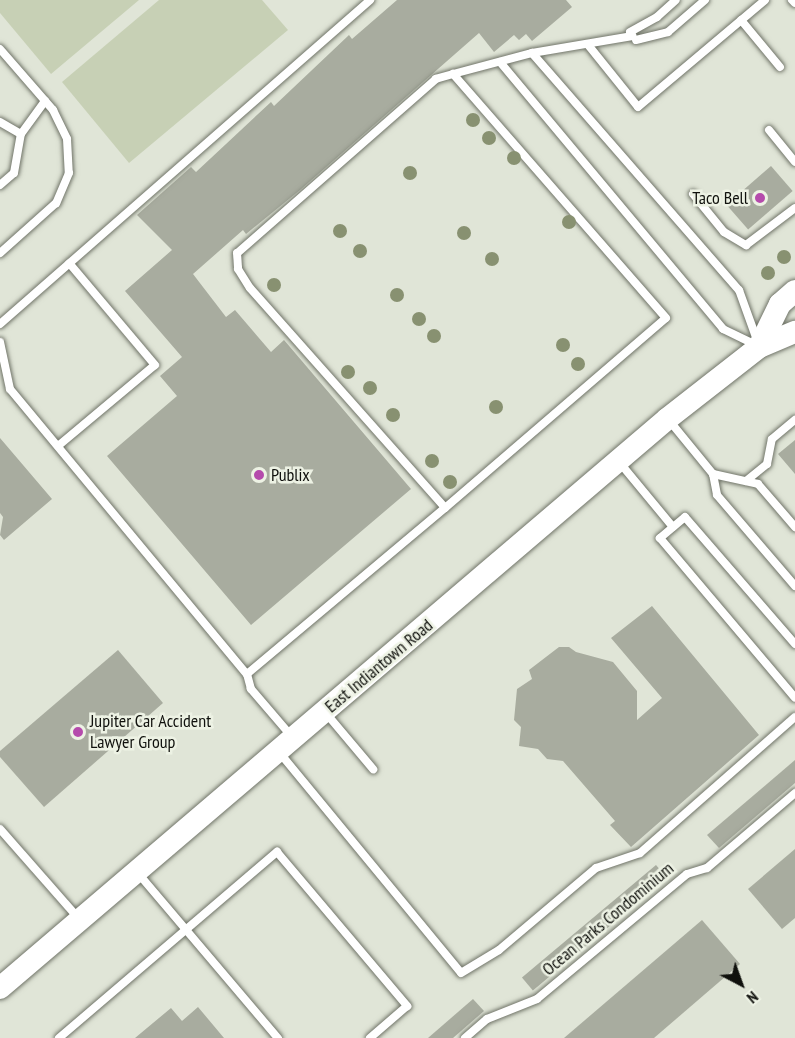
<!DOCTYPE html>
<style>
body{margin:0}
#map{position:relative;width:795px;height:1038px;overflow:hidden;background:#e0e5d7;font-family:"PT Sans Narrow",sans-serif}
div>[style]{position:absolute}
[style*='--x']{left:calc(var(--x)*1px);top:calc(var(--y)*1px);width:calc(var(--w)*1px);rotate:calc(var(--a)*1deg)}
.green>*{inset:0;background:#c7d0b5}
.building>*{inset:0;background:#a8ac9f;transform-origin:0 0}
.roads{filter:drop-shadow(0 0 2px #707468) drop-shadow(0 0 2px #707468)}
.lane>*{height:8px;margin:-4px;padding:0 4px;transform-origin:4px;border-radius:4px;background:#fff}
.secondary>*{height:22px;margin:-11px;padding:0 11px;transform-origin:11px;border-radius:11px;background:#fff}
.trees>*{width:14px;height:14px;margin:-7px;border-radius:50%;background:#889171}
.dots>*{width:16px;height:16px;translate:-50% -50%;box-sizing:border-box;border:3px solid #edf2e4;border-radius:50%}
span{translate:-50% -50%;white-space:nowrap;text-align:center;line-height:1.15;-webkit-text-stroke:5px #edf2e4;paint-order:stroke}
.poi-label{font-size:18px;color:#10110d}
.right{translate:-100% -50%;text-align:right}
.left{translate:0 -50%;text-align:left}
.street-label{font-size:18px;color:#10110d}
.north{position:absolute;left:711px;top:954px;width:60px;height:60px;-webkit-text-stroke:4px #edf2e4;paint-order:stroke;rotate:139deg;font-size:16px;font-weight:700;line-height:24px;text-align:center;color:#10110d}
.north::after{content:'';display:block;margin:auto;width:21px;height:27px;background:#10110d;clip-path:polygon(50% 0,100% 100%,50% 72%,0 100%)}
</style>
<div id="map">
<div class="green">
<div style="clip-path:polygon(0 0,139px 0,51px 74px,0 13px)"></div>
<div style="clip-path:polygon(159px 0,262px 0,288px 30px,129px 163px,62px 82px)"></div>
</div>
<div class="building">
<div style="clip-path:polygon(397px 0,566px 0,572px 7px,532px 41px,526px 34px,519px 40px,514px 35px,494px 52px,479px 33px,300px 190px,246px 234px,243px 230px,193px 274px,226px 317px,235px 310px,271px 352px,284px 340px,411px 489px,251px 625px,107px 456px,177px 396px,160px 376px,182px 357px,125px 291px,172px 250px,137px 215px,191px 167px,196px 172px,271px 102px,274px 106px,349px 35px,352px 39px)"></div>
<div style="left:771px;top:166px;width:33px;height:59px;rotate:49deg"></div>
<div style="clip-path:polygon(0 438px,52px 499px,4px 540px,0 535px,3px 517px,0 513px)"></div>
<div style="clip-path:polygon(795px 440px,795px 474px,778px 454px)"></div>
<div style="clip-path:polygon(652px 606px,759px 735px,631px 847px,610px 825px,615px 821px,563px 761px,547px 759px,538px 749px,519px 746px,521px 727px,514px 720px,517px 689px,532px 679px,529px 670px,559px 647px,569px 647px,576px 652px,613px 662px,637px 691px,637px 720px,662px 698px,611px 638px)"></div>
<div style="clip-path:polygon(118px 650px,163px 703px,44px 807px,0 757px,0 751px)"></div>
<div style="clip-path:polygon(795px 760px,795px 783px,719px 848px,707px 835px)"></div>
<div style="clip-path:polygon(795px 849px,795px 918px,782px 929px,748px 889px)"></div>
<div style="left:656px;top:865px;width:17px;height:175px;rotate:50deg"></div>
<div style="clip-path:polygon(702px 920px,740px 964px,654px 1038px,564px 1038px)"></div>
<div style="clip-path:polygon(473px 999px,484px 1011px,453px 1038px,428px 1038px)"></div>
<div style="clip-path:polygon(198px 1007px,224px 1038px,135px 1038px,171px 1008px,182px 1021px)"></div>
</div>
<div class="roads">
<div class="lane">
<div style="--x:792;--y:0;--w:4;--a:45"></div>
<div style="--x:741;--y:20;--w:61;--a:50.3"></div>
<div style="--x:630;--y:32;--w:31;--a:-29"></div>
<div style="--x:657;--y:17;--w:25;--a:-42"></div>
<div style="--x:636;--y:40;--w:33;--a:-14"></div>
<div style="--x:668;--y:32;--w:49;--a:-40.9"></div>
<div style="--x:589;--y:46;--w:78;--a:51.2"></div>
<div style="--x:638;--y:107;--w:166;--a:-40.1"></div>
<div style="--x:0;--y:49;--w:81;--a:49"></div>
<div style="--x:53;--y:110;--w:32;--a:64"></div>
<div style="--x:67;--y:139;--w:34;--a:87"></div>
<div style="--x:69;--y:173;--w:33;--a:113"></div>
<div style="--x:56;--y:203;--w:75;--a:138.2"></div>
<div style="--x:532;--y:53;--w:315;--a:48.9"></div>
<div style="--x:739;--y:290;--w:53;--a:70.2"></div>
<div style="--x:500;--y:62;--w:348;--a:50.1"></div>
<div style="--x:723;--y:329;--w:37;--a:26"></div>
<div style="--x:453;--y:74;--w:82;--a:-14.9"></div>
<div style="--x:532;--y:53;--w:102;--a:-9.6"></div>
<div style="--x:0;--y:122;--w:24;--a:30"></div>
<div style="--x:769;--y:130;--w:41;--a:50.9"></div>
<div style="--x:0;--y:185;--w:18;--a:-41"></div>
<div style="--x:14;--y:173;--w:40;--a:-80"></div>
<div style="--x:21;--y:134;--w:41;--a:-54"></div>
<div style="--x:693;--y:194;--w:49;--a:50.8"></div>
<div style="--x:724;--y:232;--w:26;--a:31"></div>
<div style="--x:746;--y:245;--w:61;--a:-37.1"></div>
<div style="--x:0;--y:324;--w:492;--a:-41.2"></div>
<div style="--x:0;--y:342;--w:48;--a:78"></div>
<div style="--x:10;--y:389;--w:371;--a:50.3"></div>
<div style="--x:668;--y:419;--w:71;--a:50.7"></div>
<div style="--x:713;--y:474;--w:46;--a:12.5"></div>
<div style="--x:758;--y:484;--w:57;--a:49.3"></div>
<div style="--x:58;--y:446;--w:126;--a:-39.9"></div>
<div style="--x:155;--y:365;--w:133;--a:-130.1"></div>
<div style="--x:620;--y:463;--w:83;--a:50.4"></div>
<div style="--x:713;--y:474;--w:21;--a:79"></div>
<div style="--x:717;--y:495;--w:120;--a:49.4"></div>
<div style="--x:746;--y:481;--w:27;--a:-39"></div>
<div style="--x:767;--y:464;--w:25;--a:-79"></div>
<div style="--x:772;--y:439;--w:30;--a:-40"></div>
<div style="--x:795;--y:644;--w:168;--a:-130.9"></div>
<div style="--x:685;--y:517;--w:33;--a:140"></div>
<div style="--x:660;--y:538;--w:209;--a:49.8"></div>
<div style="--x:325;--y:712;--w:75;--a:49.9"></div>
<div style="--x:293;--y:738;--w:65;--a:-130.6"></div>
<div style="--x:251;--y:689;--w:16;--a:-105"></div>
<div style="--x:247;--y:674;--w:258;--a:-40"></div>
<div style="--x:445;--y:508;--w:291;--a:-40.7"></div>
<div style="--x:666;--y:318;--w:324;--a:-131.1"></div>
<div style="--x:453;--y:74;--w:18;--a:164"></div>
<div style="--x:436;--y:79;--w:264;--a:138.8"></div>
<div style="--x:237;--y:253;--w:16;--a:86"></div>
<div style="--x:238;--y:269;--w:22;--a:58"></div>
<div style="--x:250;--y:288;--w:294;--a:48.4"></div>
<div style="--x:279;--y:752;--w:286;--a:50.5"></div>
<div style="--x:461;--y:973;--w:44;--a:-31.2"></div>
<div style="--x:499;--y:950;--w:127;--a:-40.2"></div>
<div style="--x:596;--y:868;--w:46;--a:-18.8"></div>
<div style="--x:640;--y:853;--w:206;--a:-41.3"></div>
<div style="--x:0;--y:829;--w:120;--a:48.7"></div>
<div style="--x:137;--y:872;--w:218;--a:49.7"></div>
<div style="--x:59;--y:1038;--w:287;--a:-40.5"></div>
<div style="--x:277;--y:852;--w:202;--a:49.8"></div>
<div style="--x:407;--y:1006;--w:49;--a:139.1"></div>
<div style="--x:465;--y:1038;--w:29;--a:-41"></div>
<div style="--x:487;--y:1019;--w:54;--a:-21.8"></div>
<div style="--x:537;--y:999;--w:195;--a:-39.8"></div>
<div style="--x:687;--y:874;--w:21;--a:-17"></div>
<div style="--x:707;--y:868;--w:116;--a:-40.4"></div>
</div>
<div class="secondary">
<div style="--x:759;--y:347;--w:48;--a:-64"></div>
<div style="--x:780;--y:304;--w:20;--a:-41"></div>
<div style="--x:0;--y:988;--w:877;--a:-40.47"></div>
<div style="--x:667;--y:419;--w:117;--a:-38"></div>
<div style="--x:759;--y:347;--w:39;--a:-23"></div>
</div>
</div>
<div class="trees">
<div style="left:473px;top:120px"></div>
<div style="left:489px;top:138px"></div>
<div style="left:514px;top:158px"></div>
<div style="left:410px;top:173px"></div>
<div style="left:569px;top:222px"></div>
<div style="left:340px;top:231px"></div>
<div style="left:464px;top:233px"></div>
<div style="left:360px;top:251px"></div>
<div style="left:784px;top:257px"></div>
<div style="left:492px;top:259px"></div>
<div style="left:768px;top:273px"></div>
<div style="left:274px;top:285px"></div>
<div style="left:397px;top:295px"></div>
<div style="left:419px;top:319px"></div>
<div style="left:434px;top:336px"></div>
<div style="left:563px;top:345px"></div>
<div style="left:578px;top:364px"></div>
<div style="left:348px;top:372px"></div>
<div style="left:370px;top:388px"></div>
<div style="left:496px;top:407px"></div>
<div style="left:393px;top:415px"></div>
<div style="left:432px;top:461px"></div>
<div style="left:450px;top:482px"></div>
</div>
<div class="dots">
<div style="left:760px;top:198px;background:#b54bac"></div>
<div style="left:259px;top:475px;background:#b54bac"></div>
<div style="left:78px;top:732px;background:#b54bac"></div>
</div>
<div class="poi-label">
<span class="right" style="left:748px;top:198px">Taco Bell</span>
<span class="left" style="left:271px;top:475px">Publix</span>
<span class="left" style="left:90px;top:732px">Jupiter Car Accident<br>Lawyer Group</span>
</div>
<div class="street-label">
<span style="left:379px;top:666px;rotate:-40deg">East Indiantown Road</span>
<span style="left:608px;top:919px;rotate:-40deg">Ocean Parks Condominium</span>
</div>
<div class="north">N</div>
</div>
